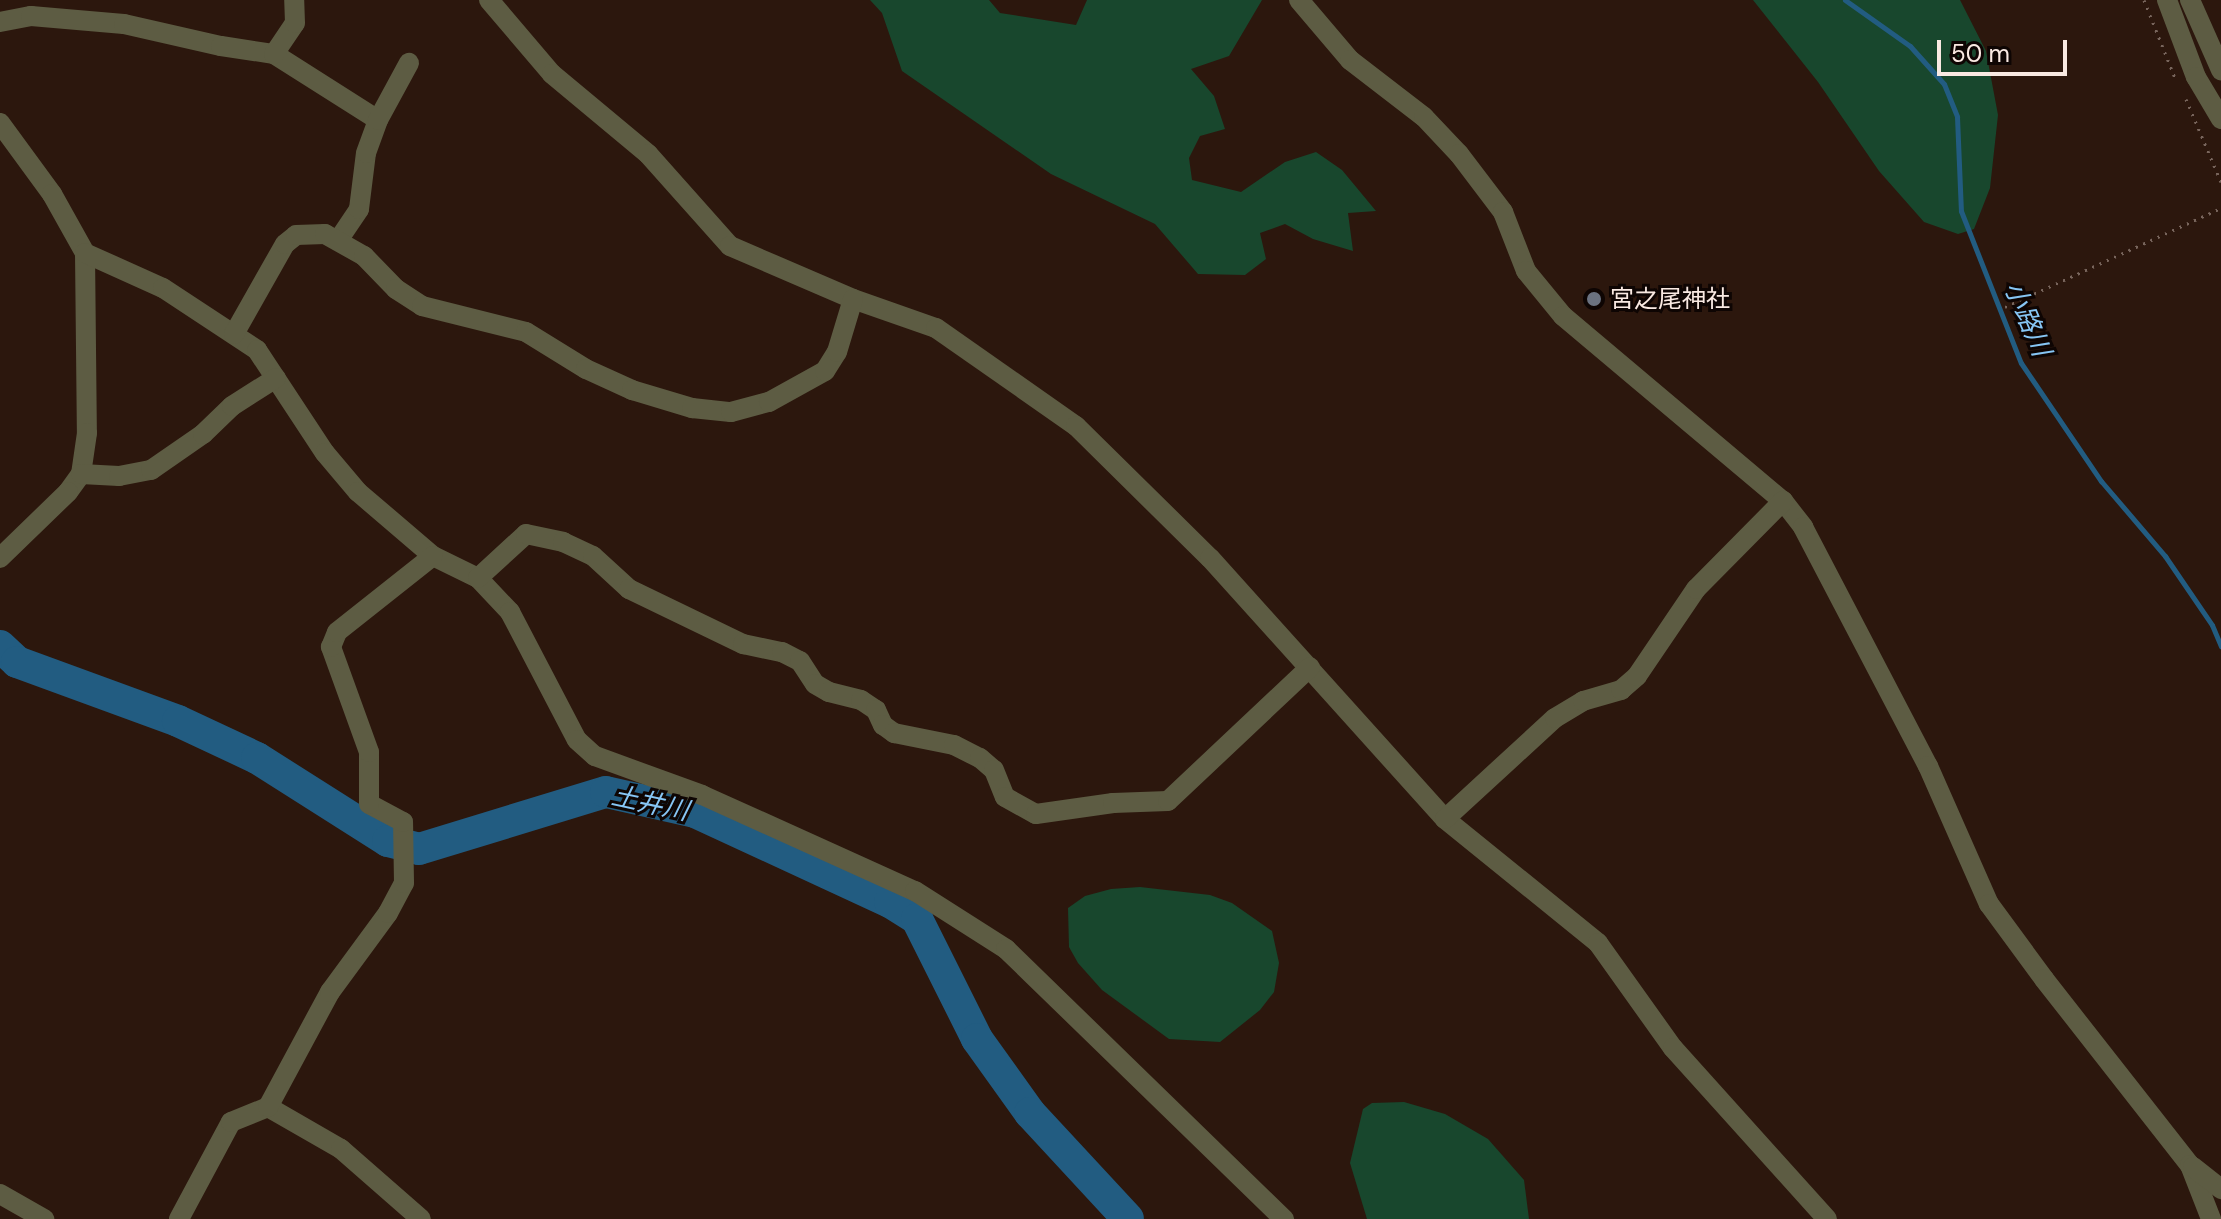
<!DOCTYPE html>
<meta charset="utf-8">
<style>
body{margin:0}
#map{position:relative;width:2221px;height:1219px;overflow:hidden;background:#2c170d;font-family:"DM Sans","Noto Sans JP",sans-serif}
div>[style]{position:absolute}
[style*='--x']{left:calc(var(--x)*1px);top:calc(var(--y)*1px);width:calc(var(--w)*1px);rotate:calc(var(--a)*1deg)}
.green>*{inset:0;background:#18472d}
.stream>*{height:5px;margin:-2.5px;padding:0 2.5px;transform-origin:2.5px;border-radius:2.5px;background:#225c81}
.river>*{height:32px;margin:-16px;padding:0 16px;transform-origin:16px;border-radius:16px;background:#225c81}
.path>*{height:3px;margin-top:-1.5px;transform-origin:0;background:repeating-linear-gradient(90deg,#78655c 0 2px,transparent 0 8px)}
.minor>*{height:20px;margin:-10px;padding:0 10px;transform-origin:10px;border-radius:10px;background:#5d5c43}
.tertiary>*{height:20px;margin:-10px;padding:0 10px;transform-origin:10px;border-radius:10px;background:#5d5c43}
.dots>*{width:22px;height:22px;translate:-50% -50%;box-sizing:border-box;border:4px solid #0e0503;border-radius:50%}
span{translate:-50% -50%;white-space:nowrap;text-align:center;line-height:1.15;-webkit-text-stroke:6px #0e0503;paint-order:stroke}
.poi-label{font-size:24px;color:#f9e9e2}
.left{translate:0 -50%;text-align:left}
.water-label{font-size:26px;color:#87c6f5;font-style:italic}
.scale{position:absolute;left:1937px;top:40px;width:130px;height:36px;box-sizing:border-box;border:4px solid #f9e9e2;border-top:0;padding-left:10px;font-size:24px;line-height:28px;white-space:nowrap;color:#f9e9e2;-webkit-text-stroke:6px #0e0503;paint-order:stroke}
</style>
<div id="map">
<div class="green">
<div style="clip-path:polygon(870px 0,989px 0,1000px 13px,1076px 25px,1087px 0,1262px 0,1229px 56px,1191px 69px,1214px 96px,1225px 129px,1200px 136px,1189px 158px,1192px 180px,1241px 192px,1285px 162px,1316px 152px,1342px 170px,1376px 211px,1348px 213px,1353px 251px,1313px 239px,1285px 224px,1260px 233px,1266px 259px,1245px 275px,1198px 274px,1155px 224px,1051px 174px,902px 71px,882px 13px)"></div>
<div style="clip-path:polygon(1753px 0,1960px 0,1986px 51px,1998px 115px,1990px 188px,1974px 229px,1958px 234px,1924px 222px,1879px 171px,1818px 82px)"></div>
<div style="clip-path:polygon(1140px 887px,1210px 895px,1232px 903px,1272px 931px,1279px 963px,1274px 992px,1260px 1010px,1220px 1042px,1169px 1039px,1102px 990px,1078px 963px,1069px 947px,1068px 908px,1085px 896px,1111px 889px)"></div>
<div style="clip-path:polygon(1404px 1102px,1445px 1114px,1488px 1139px,1524px 1180px,1529px 1219px,1367px 1219px,1350px 1163px,1363px 1109px,1372px 1103px)"></div>
</div>
<div class="stream">
<div style="--x:1845;--y:0;--w:80;--a:35.3"></div>
<div style="--x:1910;--y:46;--w:51;--a:48.2"></div>
<div style="--x:1944;--y:84;--w:35;--a:68"></div>
<div style="--x:1957;--y:117;--w:94;--a:87.6"></div>
<div style="--x:1961;--y:211;--w:163;--a:68.5"></div>
<div style="--x:2021;--y:363;--w:143;--a:55.9"></div>
<div style="--x:2101;--y:481;--w:99;--a:49.5"></div>
<div style="--x:2165;--y:556;--w:83;--a:55.7"></div>
<div style="--x:2212;--y:625;--w:23;--a:67"></div>
</div>
<div class="river">
<div style="--x:0;--y:646;--w:23;--a:43"></div>
<div style="--x:17;--y:662;--w:171;--a:20.1"></div>
<div style="--x:178;--y:721;--w:87;--a:25.1"></div>
<div style="--x:257;--y:758;--w:155;--a:32.4"></div>
<div style="--x:388;--y:841;--w:32;--a:14"></div>
<div style="--x:419;--y:849;--w:195;--a:-17"></div>
<div style="--x:606;--y:792;--w:91;--a:12.7"></div>
<div style="--x:695;--y:812;--w:215;--a:24.8"></div>
<div style="--x:890;--y:902;--w:32;--a:32"></div>
<div style="--x:917;--y:919;--w:134;--a:63.4"></div>
<div style="--x:977;--y:1039;--w:91;--a:54.4"></div>
<div style="--x:1030;--y:1113;--w:144;--a:47.2"></div>
</div>
<div class="path">
<div style="--x:2144;--y:0;--w:84;--a:68.3"></div>
<div style="--x:2186;--y:99;--w:90;--a:67.1"></div>
<div style="--x:2005;--y:307;--w:238;--a:-24.6"></div>
</div>
<div class="minor">
<div style="--x:489;--y:0;--w:97;--a:49.6"></div>
<div style="--x:552;--y:74;--w:125;--a:39.8"></div>
<div style="--x:648;--y:154;--w:123;--a:48.3"></div>
<div style="--x:730;--y:246;--w:134;--a:23.3"></div>
<div style="--x:853;--y:299;--w:88;--a:19.3"></div>
<div style="--x:936;--y:328;--w:171;--a:35"></div>
<div style="--x:1076;--y:426;--w:188;--a:44.6"></div>
<div style="--x:1210;--y:558;--w:351;--a:48"></div>
<div style="--x:1445;--y:819;--w:197;--a:39"></div>
<div style="--x:1598;--y:943;--w:129;--a:54.5"></div>
<div style="--x:1673;--y:1048;--w:230;--a:48"></div>
<div style="--x:1299;--y:0;--w:79;--a:49.6"></div>
<div style="--x:1350;--y:60;--w:93;--a:37.6"></div>
<div style="--x:1424;--y:117;--w:51;--a:46.6"></div>
<div style="--x:1459;--y:154;--w:73;--a:52.8"></div>
<div style="--x:1503;--y:212;--w:63;--a:68.7"></div>
<div style="--x:1526;--y:271;--w:58;--a:50.6"></div>
<div style="--x:1563;--y:316;--w:287;--a:40.1"></div>
<div style="--x:1783;--y:501;--w:33;--a:52"></div>
<div style="--x:1803;--y:527;--w:270;--a:62.4"></div>
<div style="--x:1928;--y:766;--w:151;--a:66.2"></div>
<div style="--x:1989;--y:904;--w:93;--a:53.7"></div>
<div style="--x:2044;--y:979;--w:236;--a:51.9"></div>
<div style="--x:2190;--y:1165;--w:58;--a:68.7"></div>
<div style="--x:2167;--y:0;--w:82;--a:69.4"></div>
<div style="--x:2196;--y:77;--w:49;--a:59.2"></div>
<div style="--x:2190;--y:0;--w:77;--a:66.1"></div>
<div style="--x:0;--y:22;--w:32;--a:-11"></div>
<div style="--x:31;--y:16;--w:93;--a:4.9"></div>
<div style="--x:124;--y:24;--w:99;--a:12.8"></div>
<div style="--x:221;--y:46;--w:54;--a:8.6"></div>
<div style="--x:274;--y:54;--w:123;--a:32.4"></div>
<div style="--x:274;--y:54;--w:37;--a:-56"></div>
<div style="--x:295;--y:23;--w:23;--a:-92"></div>
<div style="--x:0;--y:123;--w:88;--a:53.8"></div>
<div style="--x:52;--y:194;--w:68;--a:60.8"></div>
<div style="--x:85;--y:253;--w:180;--a:89.4"></div>
<div style="--x:87;--y:433;--w:41;--a:98.3"></div>
<div style="--x:81;--y:474;--w:22;--a:126"></div>
<div style="--x:68;--y:492;--w:95;--a:135.9"></div>
<div style="--x:339;--y:239;--w:36;--a:-56"></div>
<div style="--x:359;--y:209;--w:56;--a:-82.9"></div>
<div style="--x:366;--y:153;--w:35;--a:-70"></div>
<div style="--x:378;--y:120;--w:65;--a:-61.5"></div>
<div style="--x:85;--y:253;--w:85;--a:24.2"></div>
<div style="--x:163;--y:288;--w:113;--a:33.4"></div>
<div style="--x:257;--y:350;--w:123;--a:56.6"></div>
<div style="--x:325;--y:453;--w:51;--a:49.8"></div>
<div style="--x:358;--y:492;--w:99;--a:40.5"></div>
<div style="--x:433;--y:556;--w:50;--a:26.1"></div>
<div style="--x:478;--y:578;--w:47;--a:46.7"></div>
<div style="--x:510;--y:612;--w:144;--a:62.4"></div>
<div style="--x:577;--y:740;--w:24;--a:42"></div>
<div style="--x:595;--y:756;--w:114;--a:20"></div>
<div style="--x:702;--y:795;--w:234;--a:24.3"></div>
<div style="--x:915;--y:891;--w:108;--a:32.5"></div>
<div style="--x:234;--y:334;--w:103;--a:-60.5"></div>
<div style="--x:285;--y:244;--w:14;--a:-39"></div>
<div style="--x:296;--y:235;--w:29;--a:-2"></div>
<div style="--x:325;--y:234;--w:45;--a:29.4"></div>
<div style="--x:364;--y:256;--w:46;--a:45.9"></div>
<div style="--x:396;--y:289;--w:31;--a:33"></div>
<div style="--x:422;--y:306;--w:107;--a:14"></div>
<div style="--x:526;--y:332;--w:70;--a:31.7"></div>
<div style="--x:586;--y:369;--w:51;--a:24.5"></div>
<div style="--x:632;--y:390;--w:63;--a:16.7"></div>
<div style="--x:692;--y:408;--w:39;--a:6"></div>
<div style="--x:731;--y:412;--w:39;--a:-15"></div>
<div style="--x:769;--y:402;--w:64;--a:-29"></div>
<div style="--x:825;--y:371;--w:22;--a:-58"></div>
<div style="--x:837;--y:352;--w:55;--a:-73.2"></div>
<div style="--x:81;--y:474;--w:38;--a:3"></div>
<div style="--x:119;--y:476;--w:33;--a:-11"></div>
<div style="--x:151;--y:470;--w:63;--a:-34.7"></div>
<div style="--x:203;--y:434;--w:40;--a:-44"></div>
<div style="--x:232;--y:406;--w:52;--a:-32.5"></div>
<div style="--x:478;--y:578;--w:65;--a:-42.5"></div>
<div style="--x:526;--y:534;--w:38;--a:12"></div>
<div style="--x:563;--y:542;--w:33;--a:25"></div>
<div style="--x:593;--y:556;--w:49;--a:42.5"></div>
<div style="--x:629;--y:589;--w:127;--a:25.8"></div>
<div style="--x:743;--y:644;--w:40;--a:12"></div>
<div style="--x:782;--y:652;--w:20;--a:27"></div>
<div style="--x:800;--y:661;--w:27;--a:57"></div>
<div style="--x:815;--y:684;--w:16;--a:30"></div>
<div style="--x:829;--y:692;--w:33;--a:14"></div>
<div style="--x:861;--y:700;--w:18;--a:34"></div>
<div style="--x:876;--y:710;--w:17;--a:65"></div>
<div style="--x:883;--y:725;--w:14;--a:36"></div>
<div style="--x:894;--y:733;--w:61;--a:11.3"></div>
<div style="--x:954;--y:745;--w:29;--a:27"></div>
<div style="--x:980;--y:758;--w:18;--a:41"></div>
<div style="--x:994;--y:770;--w:29;--a:68"></div>
<div style="--x:1005;--y:797;--w:35;--a:29"></div>
<div style="--x:1036;--y:814;--w:78;--a:-8.1"></div>
<div style="--x:1113;--y:803;--w:55;--a:-2.1"></div>
<div style="--x:1168;--y:801;--w:195;--a:-43.3"></div>
<div style="--x:1445;--y:819;--w:149;--a:-42.6"></div>
<div style="--x:1555;--y:718;--w:33;--a:-31"></div>
<div style="--x:1583;--y:701;--w:40;--a:-16"></div>
<div style="--x:1621;--y:690;--w:21;--a:-41"></div>
<div style="--x:1637;--y:676;--w:105;--a:-55.9"></div>
<div style="--x:1696;--y:589;--w:124;--a:-45.3"></div>
<div style="--x:268;--y:1107;--w:84;--a:29.9"></div>
<div style="--x:341;--y:1149;--w:106;--a:41.2"></div>
<div style="--x:2193;--y:1167;--w:36;--a:38"></div>
<div style="--x:0;--y:1194;--w:51;--a:29.6"></div>
<div style="--x:179;--y:1219;--w:110;--a:-61.8"></div>
<div style="--x:231;--y:1122;--w:40;--a:-22"></div>
<div style="--x:268;--y:1107;--w:131;--a:-61.7"></div>
<div style="--x:330;--y:992;--w:98;--a:-53.7"></div>
<div style="--x:388;--y:913;--w:34;--a:-62"></div>
<div style="--x:404;--y:883;--w:61;--a:-90.9"></div>
<div style="--x:403;--y:822;--w:38;--a:-152"></div>
<div style="--x:369;--y:804;--w:52;--a:-90"></div>
<div style="--x:369;--y:752;--w:112;--a:-109.9"></div>
<div style="--x:331;--y:647;--w:16;--a:-68"></div>
<div style="--x:337;--y:632;--w:122;--a:-38.4"></div>
</div>
<div class="tertiary">
<div style="--x:1006;--y:949;--w:388;--a:44.2"></div>
</div>
<div class="dots">
<div style="left:1594px;top:299px;background:#6b7280"></div>
</div>
<div class="poi-label">
<span class="left" style="left:1610px;top:299px">宮之尾神社</span>
</div>
<div class="water-label">
<span style="left:2027px;top:319px;rotate:67deg">小路川</span>
<span style="left:650px;top:804px;rotate:12deg">土井川</span>
</div>
<div class="scale">50 m</div>
</div>
